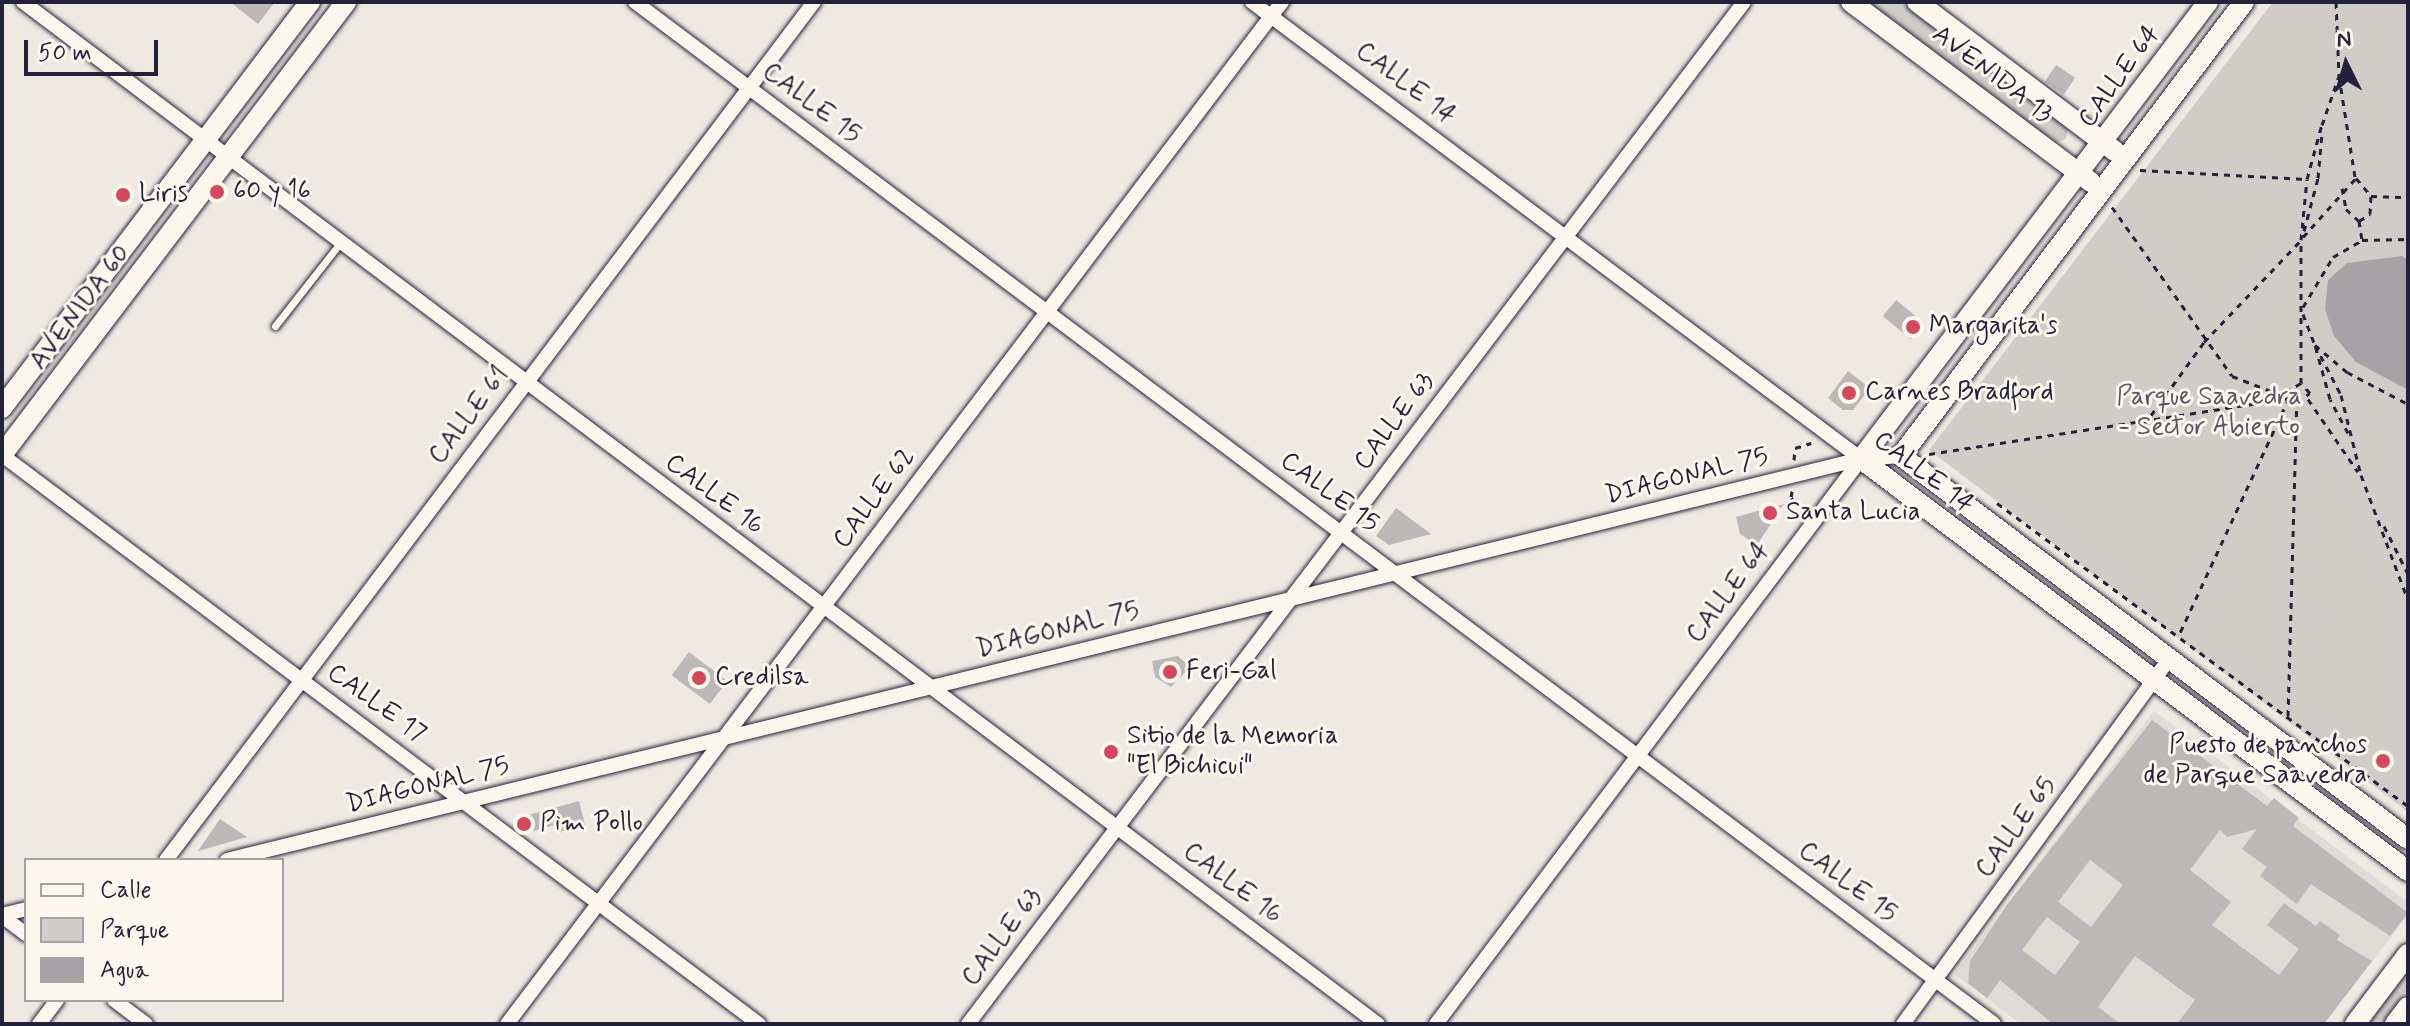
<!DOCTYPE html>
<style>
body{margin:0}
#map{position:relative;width:2410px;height:1026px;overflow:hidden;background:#eeeae2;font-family:Mynerve,sans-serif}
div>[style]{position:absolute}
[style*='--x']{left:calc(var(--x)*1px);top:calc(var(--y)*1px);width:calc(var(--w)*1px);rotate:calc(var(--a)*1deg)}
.built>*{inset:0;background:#dfdbd5}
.green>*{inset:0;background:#d0cdc9}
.water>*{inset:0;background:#a6a3a7}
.building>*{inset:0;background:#bcb8b8;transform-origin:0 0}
.path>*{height:3px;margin-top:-1.5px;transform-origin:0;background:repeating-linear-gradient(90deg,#22223b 0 6px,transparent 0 12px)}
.roads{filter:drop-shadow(0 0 2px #22223b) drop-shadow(0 0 2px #22223b)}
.lane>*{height:7px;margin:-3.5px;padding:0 3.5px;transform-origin:3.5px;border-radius:3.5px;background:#fbf7ec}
.street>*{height:14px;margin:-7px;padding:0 7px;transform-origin:7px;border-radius:7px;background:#fbf7ec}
.secondary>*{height:20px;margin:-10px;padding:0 10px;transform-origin:10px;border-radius:10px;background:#fbf7ec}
.dots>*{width:22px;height:22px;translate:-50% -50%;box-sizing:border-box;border:4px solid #fbf7ec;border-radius:50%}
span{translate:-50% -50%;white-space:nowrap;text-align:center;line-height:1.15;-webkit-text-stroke:6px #fbf7ec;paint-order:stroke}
.street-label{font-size:26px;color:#22223b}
.poi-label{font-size:26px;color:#22223b}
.left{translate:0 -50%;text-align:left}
.right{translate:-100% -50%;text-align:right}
.park-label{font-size:26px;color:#565566}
.frame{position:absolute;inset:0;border:4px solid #22223b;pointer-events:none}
.legend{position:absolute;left:24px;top:858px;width:260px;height:144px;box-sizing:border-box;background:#fbf7ec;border:2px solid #a4a2a5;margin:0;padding:10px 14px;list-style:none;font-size:24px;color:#22223b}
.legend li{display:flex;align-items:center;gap:16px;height:40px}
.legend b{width:40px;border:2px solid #a4a2a5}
.north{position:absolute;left:2306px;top:24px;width:80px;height:80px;-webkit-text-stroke:6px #fbf7ec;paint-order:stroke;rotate:355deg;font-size:22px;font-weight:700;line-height:32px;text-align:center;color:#22223b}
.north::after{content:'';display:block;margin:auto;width:28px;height:36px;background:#22223b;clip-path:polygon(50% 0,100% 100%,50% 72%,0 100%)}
.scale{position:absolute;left:24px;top:40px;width:134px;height:36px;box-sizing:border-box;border:4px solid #22223b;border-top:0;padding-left:10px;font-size:24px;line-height:28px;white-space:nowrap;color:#22223b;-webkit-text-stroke:6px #fbf7ec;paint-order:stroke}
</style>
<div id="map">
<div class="built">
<div style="clip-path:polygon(2154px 711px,2408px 902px,2408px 915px,2324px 1024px,2021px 1024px,1954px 974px)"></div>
</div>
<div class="green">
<div style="clip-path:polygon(1868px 2px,1901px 2px,2068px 129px,2066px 139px,2054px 143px)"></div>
<div style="clip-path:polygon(2273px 2px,2408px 2px,2408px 812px,1929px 450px)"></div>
<div style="clip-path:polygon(2408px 968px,2408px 990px,2383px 1024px,2366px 1024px)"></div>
</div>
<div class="water">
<div style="clip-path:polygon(2402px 256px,2408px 260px,2408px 390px,2356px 362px,2334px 336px,2325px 309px,2328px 280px,2347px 263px)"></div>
</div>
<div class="building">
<div style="clip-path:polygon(230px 2px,275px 2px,258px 24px)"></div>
<div style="left:2056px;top:65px;width:23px;height:20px;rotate:34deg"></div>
<div style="left:1896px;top:300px;width:36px;height:21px;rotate:39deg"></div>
<div style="clip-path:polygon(1848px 371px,1870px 388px,1853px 410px,1843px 410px,1828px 398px)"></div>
<div style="clip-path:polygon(1784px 504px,1757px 545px,1740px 534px,1736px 517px)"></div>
<div style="clip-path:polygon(1396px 508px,1431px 534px,1389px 545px,1376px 536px)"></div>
<div style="left:689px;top:652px;width:48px;height:29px;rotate:37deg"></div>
<div style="clip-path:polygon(1178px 656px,1190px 667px,1171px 687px,1155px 677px,1152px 661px)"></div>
<div style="clip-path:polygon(evenodd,2152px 720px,2267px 806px,2274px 798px,2299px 818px,2293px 826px,2408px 913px,2390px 936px,2311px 884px,2297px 904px,2260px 876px,2267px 867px,2242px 849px,2257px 829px,2227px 837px,2220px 830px,2190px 870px,2231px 902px,2212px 925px,2279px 975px,2299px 949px,2267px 925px,2284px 903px,2316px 926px,2320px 921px,2340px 935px,2337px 940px,2372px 961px,2324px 1024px,2177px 1024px,2195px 1000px,2135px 956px,2098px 1007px,2121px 1024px,2053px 1024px,2000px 980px,1987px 998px,1968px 983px,1970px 961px,2007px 905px,2152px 720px,2090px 860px,2123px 885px,2091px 927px,2058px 902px,2090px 860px,2152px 720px,2047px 917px,2080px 942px,2055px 975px,2022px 950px,2047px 917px)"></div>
<div style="clip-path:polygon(579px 801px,585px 825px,560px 832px,558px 824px,530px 832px,514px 819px)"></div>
<div style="clip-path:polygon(220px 819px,247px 837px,198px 851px)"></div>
</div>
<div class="path">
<div style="--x:2336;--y:2;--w:74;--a:87.7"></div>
<div style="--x:2339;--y:76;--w:102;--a:81"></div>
<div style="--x:2322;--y:125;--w:52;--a:-70.9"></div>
<div style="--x:2140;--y:170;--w:167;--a:3.1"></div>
<div style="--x:2342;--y:188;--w:21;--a:79"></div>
<div style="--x:2346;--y:209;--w:18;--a:43"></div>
<div style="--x:2359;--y:221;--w:19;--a:81"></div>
<div style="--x:2112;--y:207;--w:207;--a:54.6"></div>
<div style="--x:2232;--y:376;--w:61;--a:21.1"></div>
<div style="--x:2289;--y:398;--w:259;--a:114.9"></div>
<div style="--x:2359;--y:221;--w:13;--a:-32"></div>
<div style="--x:2370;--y:214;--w:18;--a:-87"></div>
<div style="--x:2304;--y:231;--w:55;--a:-75.2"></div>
<div style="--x:2318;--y:178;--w:45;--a:-84.9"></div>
<div style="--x:2303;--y:237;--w:79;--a:-48.1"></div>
<div style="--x:2356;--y:178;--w:23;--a:50"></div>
<div style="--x:2371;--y:196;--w:37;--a:2"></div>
<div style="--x:2303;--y:307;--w:58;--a:-59"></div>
<div style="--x:2333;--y:257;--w:34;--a:-30"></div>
<div style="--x:2362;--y:240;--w:46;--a:-1.2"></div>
<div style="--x:2303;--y:314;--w:33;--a:69"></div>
<div style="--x:2315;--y:345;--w:42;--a:40.2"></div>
<div style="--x:2347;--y:372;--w:69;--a:27.7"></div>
<div style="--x:2301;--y:383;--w:14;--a:150"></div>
<div style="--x:2289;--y:390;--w:15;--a:58"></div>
<div style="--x:2297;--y:403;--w:16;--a:-38"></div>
<div style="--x:2310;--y:393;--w:13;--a:-132"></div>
<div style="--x:2301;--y:383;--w:143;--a:-90"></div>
<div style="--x:2301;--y:240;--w:61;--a:-84.4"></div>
<div style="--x:2307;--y:179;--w:57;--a:-74.7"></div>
<div style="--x:2308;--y:399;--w:88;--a:55.6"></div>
<div style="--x:2144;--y:425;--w:102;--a:-54.1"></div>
<div style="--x:2204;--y:342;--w:141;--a:-46.4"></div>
<div style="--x:2348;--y:433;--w:38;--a:-118"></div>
<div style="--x:2330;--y:399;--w:56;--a:-105.5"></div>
<div style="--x:2315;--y:345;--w:56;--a:62.5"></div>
<div style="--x:2341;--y:395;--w:82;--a:76"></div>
<div style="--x:2361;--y:475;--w:134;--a:69.4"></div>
<div style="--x:1929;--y:454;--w:364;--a:-8.8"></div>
<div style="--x:1794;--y:460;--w:12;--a:-85"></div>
<div style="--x:1795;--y:448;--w:17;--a:-17"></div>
<div style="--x:1792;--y:491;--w:7;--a:98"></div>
<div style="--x:1791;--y:498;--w:18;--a:38"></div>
<div style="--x:1997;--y:503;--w:511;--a:36.4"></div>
<div style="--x:2384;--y:526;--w:54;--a:63.4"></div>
<div style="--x:2288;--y:716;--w:313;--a:-88.4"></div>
</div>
<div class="roads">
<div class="lane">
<div style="--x:275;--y:326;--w:105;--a:-51.9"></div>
</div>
<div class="street">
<div style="--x:23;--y:2;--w:1697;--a:37.03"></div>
<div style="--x:635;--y:2;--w:1700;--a:36.94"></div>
<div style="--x:1252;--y:2;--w:761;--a:36.88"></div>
<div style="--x:2;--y:455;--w:947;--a:36.93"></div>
<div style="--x:166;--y:860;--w:1075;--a:-52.94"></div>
<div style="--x:227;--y:860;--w:1682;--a:-13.79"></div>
<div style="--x:1861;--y:459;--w:40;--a:-4.3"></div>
<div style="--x:2;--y:915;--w:25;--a:-14"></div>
<div style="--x:2;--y:916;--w:30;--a:37"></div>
<div style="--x:114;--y:1000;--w:40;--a:37"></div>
<div style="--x:39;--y:1024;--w:30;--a:-53"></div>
<div style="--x:507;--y:1024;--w:1283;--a:-52.83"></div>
<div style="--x:968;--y:1024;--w:1283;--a:-52.79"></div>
<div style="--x:1436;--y:1024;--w:707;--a:-53.05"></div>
<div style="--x:1903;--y:1024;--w:450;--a:-53.9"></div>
</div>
<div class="secondary">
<div style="--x:1851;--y:2;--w:300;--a:36.9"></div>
<div style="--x:1917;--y:2;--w:248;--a:37"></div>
<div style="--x:2208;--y:2;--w:574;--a:127.21"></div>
<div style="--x:1861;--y:459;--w:685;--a:36.99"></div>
<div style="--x:2244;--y:2;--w:569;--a:127.07"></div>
<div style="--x:1901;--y:456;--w:635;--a:37.07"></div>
<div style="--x:2;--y:408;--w:510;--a:-52.82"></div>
<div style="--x:2;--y:455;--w:569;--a:-52.79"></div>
<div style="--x:2355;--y:1024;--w:88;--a:-52.9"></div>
<div style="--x:2395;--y:1024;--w:21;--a:-53"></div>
</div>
</div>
<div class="dots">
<div style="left:217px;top:192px;background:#d1495b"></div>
<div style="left:123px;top:195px;background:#d1495b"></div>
<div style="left:1913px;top:327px;background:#d1495b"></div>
<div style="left:1849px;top:393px;background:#d1495b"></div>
<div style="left:1770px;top:513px;background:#d1495b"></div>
<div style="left:1170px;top:672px;background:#d1495b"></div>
<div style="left:699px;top:678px;background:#d1495b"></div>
<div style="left:1111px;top:752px;background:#d1495b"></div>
<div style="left:2383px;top:761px;background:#d1495b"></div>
<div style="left:524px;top:824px;background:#d1495b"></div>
</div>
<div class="street-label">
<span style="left:1992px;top:75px;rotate:37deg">AVENIDA 13</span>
<span style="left:2120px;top:77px;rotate:-54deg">CALLE 64</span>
<span style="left:1405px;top:84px;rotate:37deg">CALLE 14</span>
<span style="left:811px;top:104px;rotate:37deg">CALLE 15</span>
<span style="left:81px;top:308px;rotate:-53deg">AVENIDA 60</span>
<span style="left:470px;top:416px;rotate:-53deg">CALLE 61</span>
<span style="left:1395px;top:422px;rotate:-53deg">CALLE 63</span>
<span style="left:1923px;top:473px;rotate:37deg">CALLE 14</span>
<span style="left:1687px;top:477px;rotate:-14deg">DIAGONAL 75</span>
<span style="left:1329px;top:493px;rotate:37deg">CALLE 15</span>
<span style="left:714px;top:495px;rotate:37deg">CALLE 16</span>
<span style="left:875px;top:499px;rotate:-53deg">CALLE 62</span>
<span style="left:1729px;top:593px;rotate:-53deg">CALLE 64</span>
<span style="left:1058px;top:631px;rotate:-14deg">DIAGONAL 75</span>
<span style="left:376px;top:704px;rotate:36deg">CALLE 17</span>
<span style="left:428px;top:786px;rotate:-14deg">DIAGONAL 75</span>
<span style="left:2017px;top:828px;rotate:-54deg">CALLE 65</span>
<span style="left:1847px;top:883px;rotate:37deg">CALLE 15</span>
<span style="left:1232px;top:884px;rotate:37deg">CALLE 16</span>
<span style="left:1003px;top:938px;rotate:-53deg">CALLE 63</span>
</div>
<div class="poi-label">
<span class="left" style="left:233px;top:192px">60 y 16</span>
<span class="left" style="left:139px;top:195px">Liris</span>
<span class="left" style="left:1929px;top:327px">Margarita's</span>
<span class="left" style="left:1865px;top:393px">Carnes Bradford</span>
<span class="left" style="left:1786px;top:513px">Santa Lucia</span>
<span class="left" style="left:1186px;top:672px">Feri-Gal</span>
<span class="left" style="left:715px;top:678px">Credilsa</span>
<span class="left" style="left:1127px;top:752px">Sitio de la Memoria<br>"El Bichicui"</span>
<span class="right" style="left:2367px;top:761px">Puesto de panchos<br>de Parque Saavedra</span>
<span class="left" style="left:540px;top:824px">Pim Pollo</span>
</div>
<div class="park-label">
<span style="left:2209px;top:413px">Parque Saavedra<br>- Sector Abierto</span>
</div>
<div class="frame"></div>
<ul class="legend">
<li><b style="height:10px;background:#fbf7ec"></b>Calle</li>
<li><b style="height:22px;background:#d0cdc9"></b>Parque</li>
<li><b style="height:22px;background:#a6a3a7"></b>Agua</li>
</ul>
<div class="north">N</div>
<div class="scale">50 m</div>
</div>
